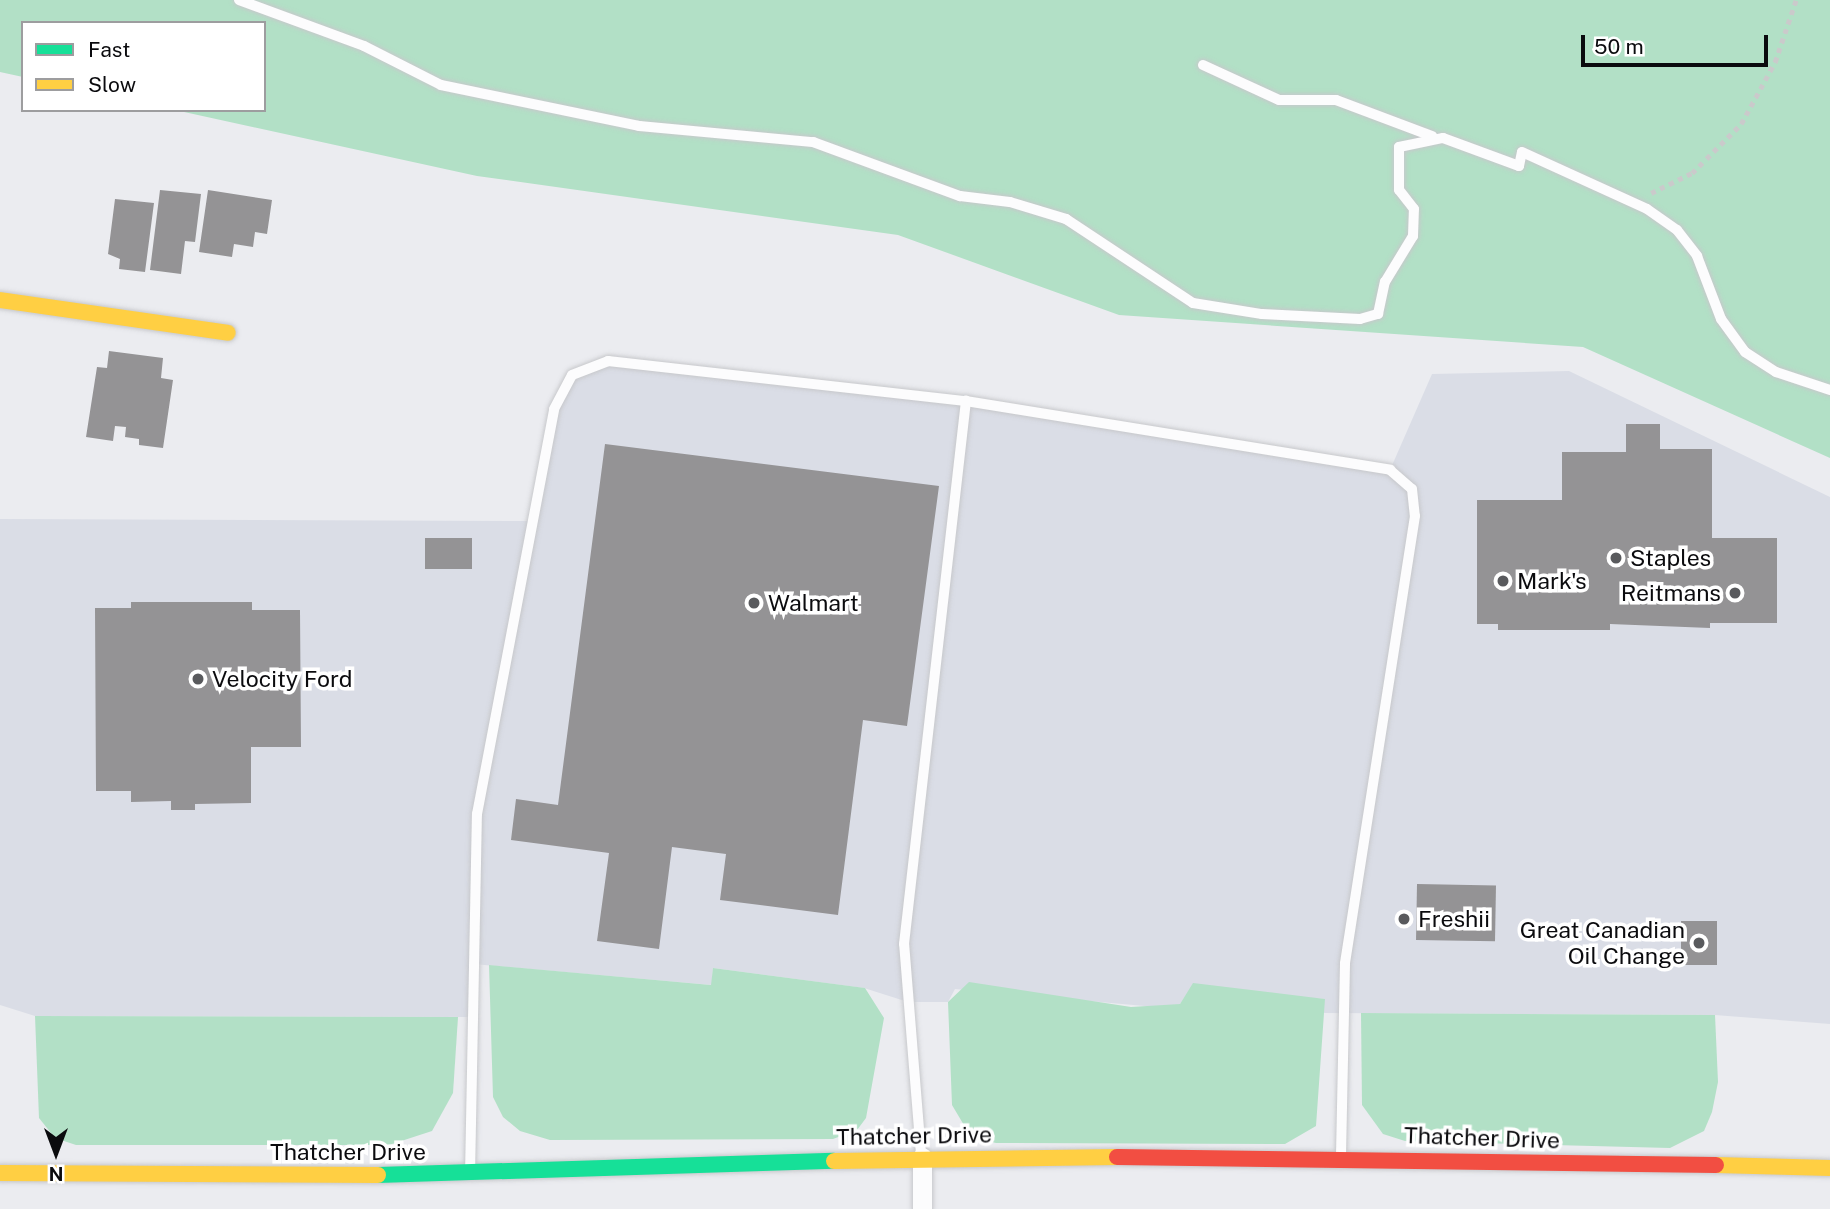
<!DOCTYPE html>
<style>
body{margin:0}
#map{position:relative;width:1830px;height:1209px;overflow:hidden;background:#ebecf0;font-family:"Public Sans",sans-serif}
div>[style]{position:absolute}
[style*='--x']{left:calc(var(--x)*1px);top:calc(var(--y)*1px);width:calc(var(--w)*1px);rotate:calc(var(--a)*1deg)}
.built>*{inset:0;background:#dadde6}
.green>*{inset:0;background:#b2e0c6}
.building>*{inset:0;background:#949395;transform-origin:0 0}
.path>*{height:4.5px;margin-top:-2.25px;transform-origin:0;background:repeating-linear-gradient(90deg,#cacacb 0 5px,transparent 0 10px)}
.roads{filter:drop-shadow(0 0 2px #c7c8cb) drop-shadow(0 0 2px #c7c8cb)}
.lane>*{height:10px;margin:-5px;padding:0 5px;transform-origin:5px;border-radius:5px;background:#fcfcfd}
.street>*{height:19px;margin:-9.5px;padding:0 9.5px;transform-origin:9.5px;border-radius:9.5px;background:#fcfcfd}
.fast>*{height:16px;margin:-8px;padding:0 8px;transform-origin:8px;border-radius:8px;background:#16e098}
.slow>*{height:16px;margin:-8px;padding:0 8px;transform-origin:8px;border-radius:8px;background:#ffcf43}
.jam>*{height:16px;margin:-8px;padding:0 8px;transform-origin:8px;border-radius:8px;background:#f24e42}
.dots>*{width:19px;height:19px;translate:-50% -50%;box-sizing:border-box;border:4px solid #fff;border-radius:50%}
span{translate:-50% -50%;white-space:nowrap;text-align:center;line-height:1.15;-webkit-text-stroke:7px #fff;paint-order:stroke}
.poi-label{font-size:23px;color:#0b0b0e}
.left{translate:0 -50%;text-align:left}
.right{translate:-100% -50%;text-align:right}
.street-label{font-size:23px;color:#0b0b0e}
.legend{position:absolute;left:21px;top:21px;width:245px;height:91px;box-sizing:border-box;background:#fff;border:2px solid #9d9d9f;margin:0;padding:9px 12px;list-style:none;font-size:21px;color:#0b0b0e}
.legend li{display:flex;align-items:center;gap:14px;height:35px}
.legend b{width:35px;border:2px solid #9d9d9f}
.north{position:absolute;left:21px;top:1118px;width:70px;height:70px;-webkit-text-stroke:5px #fff;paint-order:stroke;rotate:180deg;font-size:19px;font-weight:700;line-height:28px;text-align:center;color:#0b0b0e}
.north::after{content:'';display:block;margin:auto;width:24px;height:32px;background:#0b0b0e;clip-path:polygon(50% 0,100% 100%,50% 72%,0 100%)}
.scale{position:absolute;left:1581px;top:35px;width:187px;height:32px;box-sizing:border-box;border:4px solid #0b0b0e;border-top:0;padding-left:9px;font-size:21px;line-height:24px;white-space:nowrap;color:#0b0b0e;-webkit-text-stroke:5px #fff;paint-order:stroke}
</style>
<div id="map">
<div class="built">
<div style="clip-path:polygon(608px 361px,966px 401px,1390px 470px,1432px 374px,1569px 371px,1830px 497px,1830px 1024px,1715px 1015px,1322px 1013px,1324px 999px,1190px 989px,1180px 1004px,1167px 1008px,955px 989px,948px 1002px,908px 1002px,864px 988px,713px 968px,712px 985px,473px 964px,471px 1017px,35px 1016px,0 1005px,0 519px,532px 521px,554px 409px,572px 375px)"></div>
</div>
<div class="green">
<div style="clip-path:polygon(0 0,1830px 0,1830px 458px,1583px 347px,1119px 315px,898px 235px,477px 176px,175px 110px,264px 110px,264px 23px,23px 23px,23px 77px,0 72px)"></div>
<div style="clip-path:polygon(489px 965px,711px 985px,713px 968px,865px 988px,884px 1018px,866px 1118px,857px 1130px,833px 1139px,550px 1140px,520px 1131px,503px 1117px,493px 1097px)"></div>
<div style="clip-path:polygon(969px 982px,1131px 1007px,1180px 1004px,1193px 983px,1325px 999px,1316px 1126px,1285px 1144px,996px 1143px,971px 1137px,952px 1105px,948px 1002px)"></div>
<div style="clip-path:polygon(1361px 1013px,1715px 1015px,1718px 1082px,1712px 1112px,1704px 1131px,1670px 1148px,1405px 1141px,1383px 1134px,1362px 1105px)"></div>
<div style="clip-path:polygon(35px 1016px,458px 1017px,453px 1093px,432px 1131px,389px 1145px,76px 1145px,55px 1138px,39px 1118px)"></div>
</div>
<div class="building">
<div style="clip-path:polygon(160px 190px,201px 194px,195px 242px,185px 241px,181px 274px,150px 270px)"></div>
<div style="clip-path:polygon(208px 190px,272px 200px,267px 234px,255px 232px,253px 247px,234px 244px,232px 257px,199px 252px)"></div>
<div style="clip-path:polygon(115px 199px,154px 203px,145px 272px,119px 269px,120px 259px,108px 254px)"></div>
<div style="clip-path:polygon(109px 351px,163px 358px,161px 378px,173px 380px,163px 448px,139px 445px,139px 439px,125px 437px,126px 427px,115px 426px,113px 441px,86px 437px,97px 367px,107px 368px)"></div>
<div style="clip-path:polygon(1626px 424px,1660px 424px,1660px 449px,1712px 449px,1712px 538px,1777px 538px,1777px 623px,1710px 623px,1710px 628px,1610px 624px,1610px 630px,1498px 630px,1498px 624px,1477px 624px,1477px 500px,1562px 500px,1562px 452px,1626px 452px)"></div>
<div style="clip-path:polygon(605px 444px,939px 486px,907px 726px,863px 720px,838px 915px,720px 900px,726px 854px,672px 847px,659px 949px,597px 941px,609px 853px,511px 840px,516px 799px,558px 805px)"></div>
<div style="left:425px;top:538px;width:47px;height:31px"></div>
<div style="clip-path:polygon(131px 602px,252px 602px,252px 610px,300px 610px,301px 747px,251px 747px,251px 803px,195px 804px,195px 810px,171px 810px,171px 801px,131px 802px,131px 791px,96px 791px,95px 608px,131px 608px)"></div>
<div style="left:1417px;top:884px;width:79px;height:56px;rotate:1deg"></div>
<div style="left:1681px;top:921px;width:36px;height:44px"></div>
</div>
<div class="path">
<div style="--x:1651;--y:193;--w:46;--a:-26"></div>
<div style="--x:1692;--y:173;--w:69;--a:-45"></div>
<div style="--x:1741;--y:124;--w:71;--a:-61.3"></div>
<div style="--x:1775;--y:62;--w:65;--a:-71.3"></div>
</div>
<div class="roads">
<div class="lane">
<div style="--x:239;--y:0;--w:133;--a:20.2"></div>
<div style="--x:364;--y:46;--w:86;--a:26.9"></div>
<div style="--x:441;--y:85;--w:202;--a:11.7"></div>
<div style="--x:639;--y:126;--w:175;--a:5.3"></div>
<div style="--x:813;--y:142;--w:157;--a:20.2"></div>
<div style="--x:960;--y:196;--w:50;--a:6.8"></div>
<div style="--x:1010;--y:202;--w:59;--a:16.9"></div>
<div style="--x:1066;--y:219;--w:152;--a:33.5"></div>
<div style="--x:1193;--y:303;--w:70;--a:9.1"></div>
<div style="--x:1262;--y:314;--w:98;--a:2.9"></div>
<div style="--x:1360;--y:319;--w:19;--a:-16"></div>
<div style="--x:1378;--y:314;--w:33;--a:-78"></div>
<div style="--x:1385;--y:282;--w:54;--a:-58.7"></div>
<div style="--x:1413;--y:236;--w:27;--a:-88"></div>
<div style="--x:1414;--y:209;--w:24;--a:-128"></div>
<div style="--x:1399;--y:190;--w:43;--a:-90"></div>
<div style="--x:1399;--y:147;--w:45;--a:-11.6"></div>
<div style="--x:1443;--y:138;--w:81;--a:20.2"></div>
<div style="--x:1519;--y:166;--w:14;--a:-78"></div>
<div style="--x:1522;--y:152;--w:137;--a:24.5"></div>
<div style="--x:1647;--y:209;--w:37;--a:35"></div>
<div style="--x:1677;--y:230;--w:33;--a:52"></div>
<div style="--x:1697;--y:256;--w:67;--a:69.1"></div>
<div style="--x:1721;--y:319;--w:41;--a:54"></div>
<div style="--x:1745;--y:352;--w:37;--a:33"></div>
<div style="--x:1776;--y:372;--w:57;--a:18.4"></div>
<div style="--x:1203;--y:65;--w:84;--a:24.7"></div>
<div style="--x:1279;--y:100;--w:57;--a:0"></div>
<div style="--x:1336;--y:100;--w:103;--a:20.6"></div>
<div style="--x:921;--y:1154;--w:211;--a:-94.6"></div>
<div style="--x:904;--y:944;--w:547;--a:-83.49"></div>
<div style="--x:966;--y:401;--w:430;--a:9.2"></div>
<div style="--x:1390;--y:470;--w:29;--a:41"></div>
<div style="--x:1412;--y:489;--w:27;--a:84"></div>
<div style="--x:1415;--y:516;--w:453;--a:98.9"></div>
<div style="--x:1345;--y:964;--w:192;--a:91.2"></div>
<div style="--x:470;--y:1175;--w:361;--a:-88.9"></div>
<div style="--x:477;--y:814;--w:412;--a:-79.2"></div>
<div style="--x:554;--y:409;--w:38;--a:-62"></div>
<div style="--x:572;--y:375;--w:39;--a:-21"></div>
<div style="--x:608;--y:361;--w:360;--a:6.4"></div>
</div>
<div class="street">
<div style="--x:922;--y:1157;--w:52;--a:90"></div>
</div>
<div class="fast">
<div style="--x:378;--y:1175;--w:456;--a:-1.8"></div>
</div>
<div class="slow">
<div style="--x:0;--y:300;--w:230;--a:8.2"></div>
<div style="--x:834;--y:1161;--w:283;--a:-0.8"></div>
<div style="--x:1716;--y:1165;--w:114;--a:1.5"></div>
<div style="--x:0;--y:1173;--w:378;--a:0.3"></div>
</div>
<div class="jam">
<div style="--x:1117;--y:1157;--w:599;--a:0.77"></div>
</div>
</div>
<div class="dots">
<div style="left:1616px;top:558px;background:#595a5d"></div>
<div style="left:1503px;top:581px;background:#595a5d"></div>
<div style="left:1735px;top:593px;background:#595a5d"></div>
<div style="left:754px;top:603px;background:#595a5d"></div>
<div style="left:198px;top:679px;background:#595a5d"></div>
<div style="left:1404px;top:919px;background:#595a5d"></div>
<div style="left:1699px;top:943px;background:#595a5d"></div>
</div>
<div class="poi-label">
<span class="left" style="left:1630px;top:558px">Staples</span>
<span class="left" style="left:1517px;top:581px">Mark's</span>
<span class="right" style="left:1721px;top:593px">Reitmans</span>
<span class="left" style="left:768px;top:603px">Walmart</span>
<span class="left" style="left:212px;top:679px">Velocity Ford</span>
<span class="left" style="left:1418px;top:919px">Freshii</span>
<span class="right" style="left:1685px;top:943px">Great Canadian<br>Oil Change</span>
</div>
<div class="street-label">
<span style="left:914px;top:1136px;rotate:-1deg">Thatcher Drive</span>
<span style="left:1482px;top:1138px;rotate:2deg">Thatcher Drive</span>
<span style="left:348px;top:1152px">Thatcher Drive</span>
</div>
<ul class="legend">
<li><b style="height:9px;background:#16e098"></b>Fast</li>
<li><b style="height:9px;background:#ffcf43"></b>Slow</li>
</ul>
<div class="north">N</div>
<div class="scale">50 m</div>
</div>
